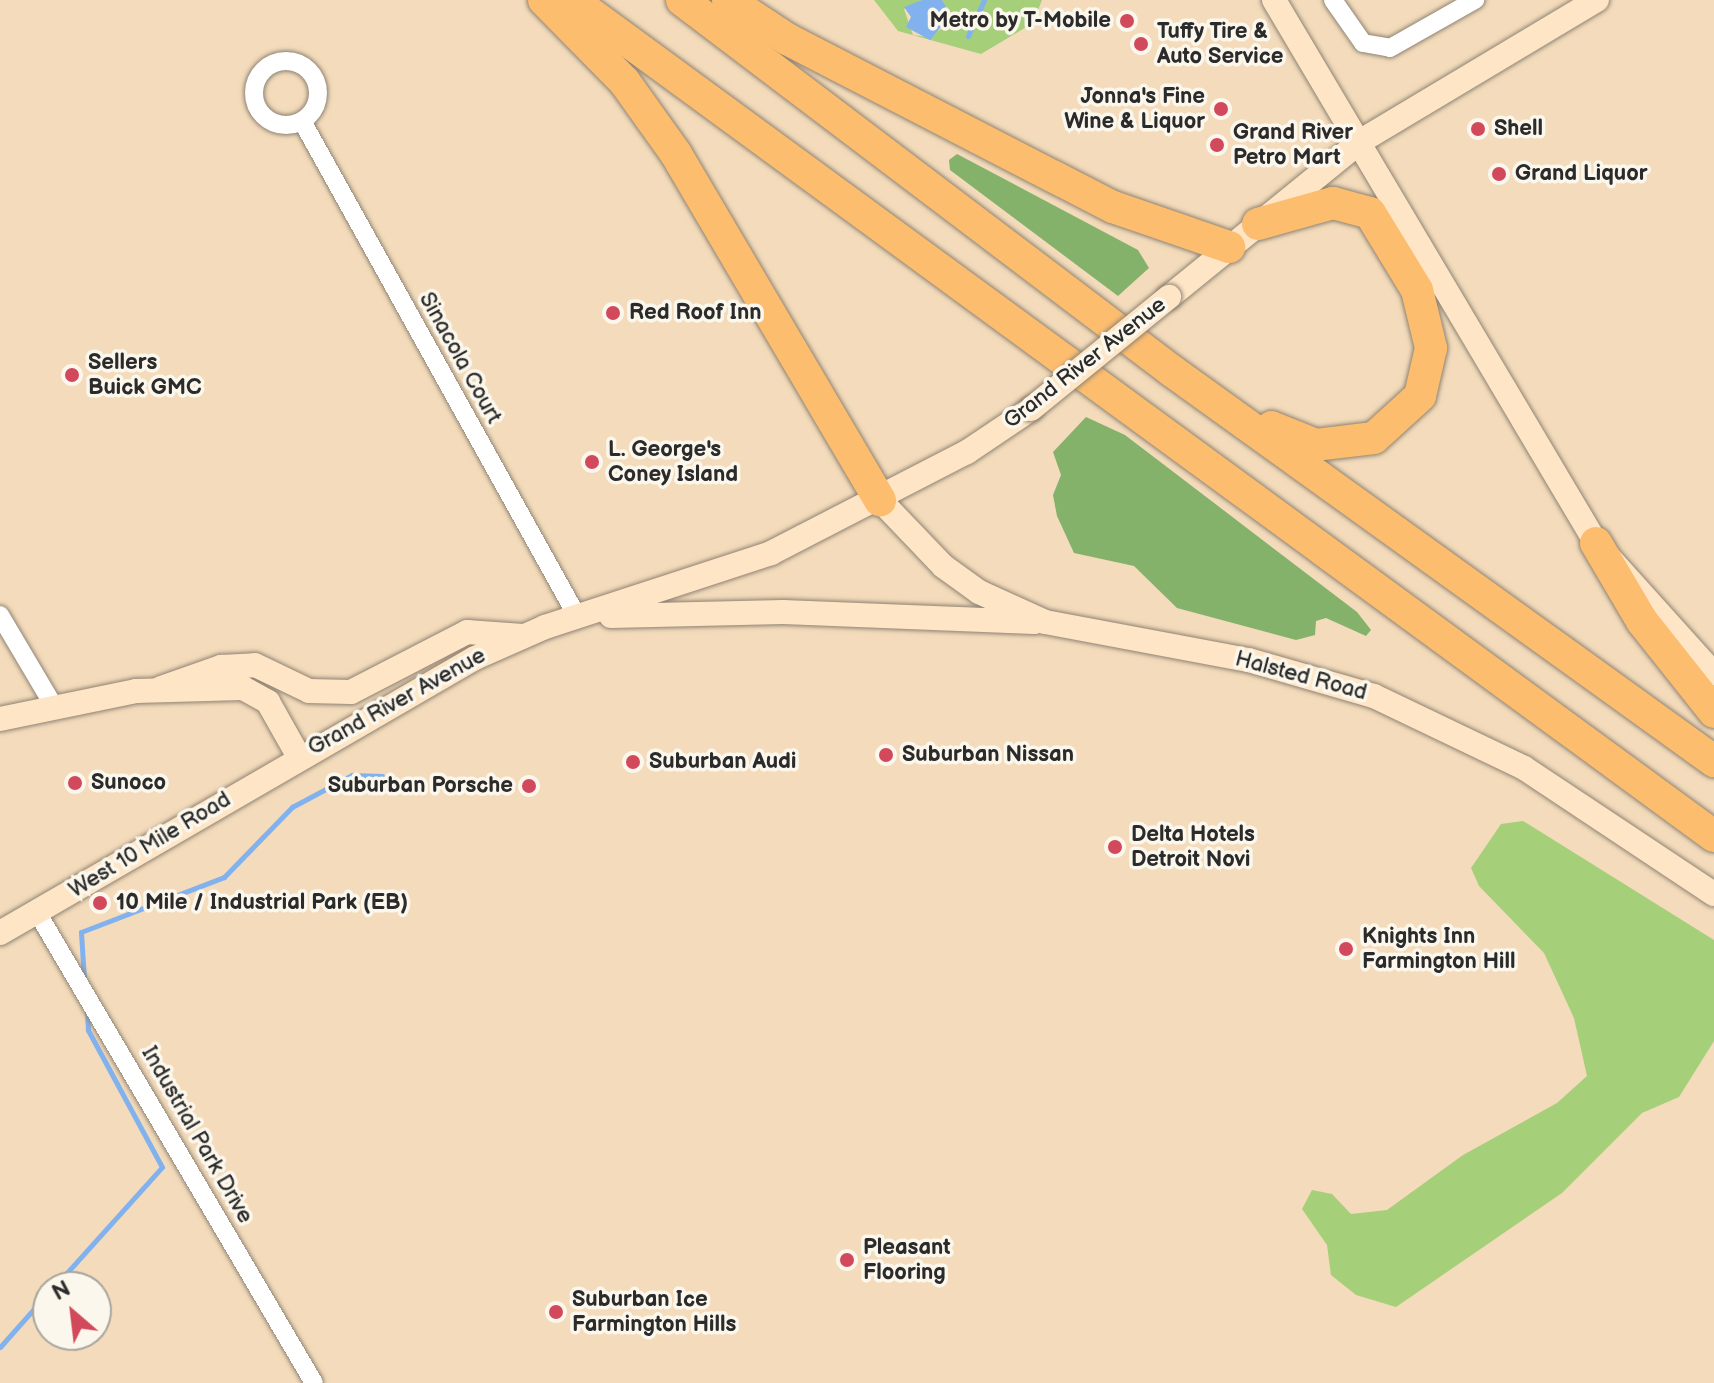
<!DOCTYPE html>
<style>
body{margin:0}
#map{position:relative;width:1714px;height:1383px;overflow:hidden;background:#f3dbbb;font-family:"Balsamiq Sans",sans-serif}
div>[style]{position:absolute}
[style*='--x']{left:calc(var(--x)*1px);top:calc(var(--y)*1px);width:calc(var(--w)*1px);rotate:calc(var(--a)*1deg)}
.green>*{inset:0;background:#a6cf7a}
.forest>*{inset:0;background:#84b26a}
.water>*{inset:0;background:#82b2ee}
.stream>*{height:5px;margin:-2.5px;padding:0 2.5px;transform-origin:2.5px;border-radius:2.5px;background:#82b2ee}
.roads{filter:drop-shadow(0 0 2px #8f8373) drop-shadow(0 0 2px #8f8373)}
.street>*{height:18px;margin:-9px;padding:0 9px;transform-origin:9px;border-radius:9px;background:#fff}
.street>.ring{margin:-9px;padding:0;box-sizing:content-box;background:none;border:18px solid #fff;border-radius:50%}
.secondary>*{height:24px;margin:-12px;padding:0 12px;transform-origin:12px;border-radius:12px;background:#fee5c5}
.highway>*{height:32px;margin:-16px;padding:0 16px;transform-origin:16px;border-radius:16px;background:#fcbd6f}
.bridges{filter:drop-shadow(0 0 2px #8f8373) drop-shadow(0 0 2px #8f8373)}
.secondary-bridge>*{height:24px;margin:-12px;padding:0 12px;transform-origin:12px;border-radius:12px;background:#fee5c5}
.dots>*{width:22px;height:22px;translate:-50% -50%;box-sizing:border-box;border:4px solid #fbf7ec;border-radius:50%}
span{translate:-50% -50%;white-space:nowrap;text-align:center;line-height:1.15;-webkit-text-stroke:7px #fbf7ec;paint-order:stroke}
.poi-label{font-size:22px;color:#2b2b2b;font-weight:700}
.right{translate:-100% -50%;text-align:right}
.left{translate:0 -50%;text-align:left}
.street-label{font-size:22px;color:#2b2b2b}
.north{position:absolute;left:32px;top:1271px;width:80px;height:80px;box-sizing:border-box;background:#fbf7ec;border:2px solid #a8a59f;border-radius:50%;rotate:332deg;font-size:22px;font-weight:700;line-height:32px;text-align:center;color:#2b2b2b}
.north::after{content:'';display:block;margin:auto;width:28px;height:36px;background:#d1495b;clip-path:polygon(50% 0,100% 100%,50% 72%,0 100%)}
</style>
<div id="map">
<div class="green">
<div style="clip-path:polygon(874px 0,922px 0,904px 9px,913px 35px,927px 37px,950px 24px,942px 0,1042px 0,1033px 23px,981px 54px,898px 31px)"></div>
<div style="clip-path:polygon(1523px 821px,1714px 940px,1714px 1041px,1679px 1097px,1642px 1113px,1562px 1193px,1396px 1307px,1356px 1295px,1331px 1275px,1327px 1245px,1302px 1209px,1312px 1190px,1332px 1194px,1351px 1214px,1387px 1210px,1463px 1155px,1557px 1103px,1587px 1076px,1574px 1018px,1544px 953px,1479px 886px,1471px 868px,1501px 824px)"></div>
</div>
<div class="forest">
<div style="clip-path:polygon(957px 154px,1138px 250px,1149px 268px,1118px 296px,950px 170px,949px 160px)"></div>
<div style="clip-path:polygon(1086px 417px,1125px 435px,1357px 612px,1371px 630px,1366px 636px,1326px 618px,1316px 621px,1315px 635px,1296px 640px,1177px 608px,1134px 566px,1074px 553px,1057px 516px,1053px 495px,1061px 475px,1053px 452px)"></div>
</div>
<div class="water">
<div style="clip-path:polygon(922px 0,942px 0,951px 15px,930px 40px,906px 27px,911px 17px,904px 7px)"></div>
</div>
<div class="stream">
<div style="--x:968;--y:36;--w:39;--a:-66"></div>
<div style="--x:84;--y:979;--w:47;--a:-93.7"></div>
<div style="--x:81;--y:932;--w:153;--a:-21"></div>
<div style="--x:224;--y:877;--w:98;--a:-45.8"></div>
<div style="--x:292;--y:807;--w:68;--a:-28.1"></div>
<div style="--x:352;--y:775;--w:30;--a:2"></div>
<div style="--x:54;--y:1287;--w:161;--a:-48"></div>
<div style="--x:162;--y:1167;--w:156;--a:-118.4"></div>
<div style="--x:88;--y:1030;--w:21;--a:-93"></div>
<div style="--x:0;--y:1347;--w:72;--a:-48.4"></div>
</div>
<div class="roads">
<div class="street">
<div style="--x:1333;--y:0;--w:52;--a:55.1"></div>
<div style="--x:1363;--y:43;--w:27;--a:10"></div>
<div style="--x:1390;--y:48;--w:98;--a:-29.5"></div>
<div class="ring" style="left:254px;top:61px;width:46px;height:46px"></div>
<div style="--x:302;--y:121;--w:566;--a:60.95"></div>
<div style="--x:0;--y:615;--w:108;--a:59.4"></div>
<div style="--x:37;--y:912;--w:546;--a:59.54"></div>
</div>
<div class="secondary">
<div style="--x:1274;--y:0;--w:631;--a:59.33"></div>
<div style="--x:1596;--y:543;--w:176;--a:48"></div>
<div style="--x:1169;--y:297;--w:247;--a:-39.1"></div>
<div style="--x:1361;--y:141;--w:275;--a:-30.9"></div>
<div style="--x:880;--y:500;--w:91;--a:46.3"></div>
<div style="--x:943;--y:566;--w:44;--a:35.8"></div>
<div style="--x:979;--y:592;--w:72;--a:24.4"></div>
<div style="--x:1045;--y:622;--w:208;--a:10.6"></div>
<div style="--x:1249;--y:660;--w:130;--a:16.1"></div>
<div style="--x:1374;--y:696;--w:166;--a:25.6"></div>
<div style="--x:1524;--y:768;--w:228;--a:33.6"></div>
<div style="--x:611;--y:616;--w:172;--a:-1.3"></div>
<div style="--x:783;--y:612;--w:251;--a:2.3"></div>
<div style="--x:161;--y:688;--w:64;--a:-19.3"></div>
<div style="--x:221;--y:667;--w:34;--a:-3"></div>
<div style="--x:255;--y:665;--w:60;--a:25.7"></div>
<div style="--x:309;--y:691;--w:42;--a:1.4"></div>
<div style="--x:351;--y:692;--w:131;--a:-27.3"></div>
<div style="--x:467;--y:632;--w:56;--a:4.1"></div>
<div style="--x:0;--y:719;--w:139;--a:-11.6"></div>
<div style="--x:136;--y:691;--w:107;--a:-1.6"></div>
<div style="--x:243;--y:688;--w:29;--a:29"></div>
<div style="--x:268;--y:702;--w:63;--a:60.6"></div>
<div style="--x:0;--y:933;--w:549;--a:-30.07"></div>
<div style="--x:475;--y:658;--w:77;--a:-23.9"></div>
<div style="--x:545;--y:627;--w:238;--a:-18.1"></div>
<div style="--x:771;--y:553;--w:220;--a:-27.3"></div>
<div style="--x:967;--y:452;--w:77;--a:-33.9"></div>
</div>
<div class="highway">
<div style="--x:544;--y:0;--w:114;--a:45.4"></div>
<div style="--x:624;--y:81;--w:90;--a:54.5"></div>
<div style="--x:676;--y:154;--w:402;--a:59.5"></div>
<div style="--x:572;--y:0;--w:1415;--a:36.21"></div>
<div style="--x:682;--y:0;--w:615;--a:37.13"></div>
<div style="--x:1172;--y:371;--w:668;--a:35.74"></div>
<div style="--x:728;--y:0;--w:71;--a:33.5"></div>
<div style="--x:787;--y:39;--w:367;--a:27.3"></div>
<div style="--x:1113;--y:207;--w:123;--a:19"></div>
<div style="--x:1258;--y:224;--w:78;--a:-15.6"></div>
<div style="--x:1333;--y:203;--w:38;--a:15"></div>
<div style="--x:1370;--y:213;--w:90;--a:58.6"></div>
<div style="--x:1417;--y:290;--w:60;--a:76.4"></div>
<div style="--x:1431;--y:348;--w:49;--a:102.9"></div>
<div style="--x:1420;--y:396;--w:62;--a:137.6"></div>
<div style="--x:1374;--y:438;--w:58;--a:173.1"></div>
<div style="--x:1316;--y:445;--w:48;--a:-158.2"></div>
<div style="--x:1596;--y:543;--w:91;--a:59.5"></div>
<div style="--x:1642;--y:621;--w:116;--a:51.6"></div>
</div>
</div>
<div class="bridges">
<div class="secondary-bridge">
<div style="--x:1031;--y:409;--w:178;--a:-39.1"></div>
</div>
</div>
<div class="dots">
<div style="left:1127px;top:21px;background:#d1495b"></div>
<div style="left:1141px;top:44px;background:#d1495b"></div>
<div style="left:1221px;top:109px;background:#d1495b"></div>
<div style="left:1478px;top:129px;background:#d1495b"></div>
<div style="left:1217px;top:145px;background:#d1495b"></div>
<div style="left:1499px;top:174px;background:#d1495b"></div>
<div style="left:613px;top:313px;background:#d1495b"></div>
<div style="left:72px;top:375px;background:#d1495b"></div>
<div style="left:592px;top:462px;background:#d1495b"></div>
<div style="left:886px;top:755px;background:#d1495b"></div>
<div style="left:633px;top:762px;background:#d1495b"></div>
<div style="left:75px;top:783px;background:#d1495b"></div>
<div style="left:529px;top:786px;background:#d1495b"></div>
<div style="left:1115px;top:847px;background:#d1495b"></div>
<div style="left:100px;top:903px;background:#d1495b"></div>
<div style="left:1346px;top:949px;background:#d1495b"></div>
<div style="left:847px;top:1260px;background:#d1495b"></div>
<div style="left:556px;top:1312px;background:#d1495b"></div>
</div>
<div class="poi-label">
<span class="right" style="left:1111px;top:21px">Metro by T-Mobile</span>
<span class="left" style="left:1157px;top:44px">Tuffy Tire &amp;<br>Auto Service</span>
<span class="right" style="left:1205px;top:109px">Jonna's Fine<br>Wine &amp; Liquor</span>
<span class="left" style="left:1494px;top:129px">Shell</span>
<span class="left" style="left:1233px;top:145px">Grand River<br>Petro Mart</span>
<span class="left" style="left:1515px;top:174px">Grand Liquor</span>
<span class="left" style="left:629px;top:313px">Red Roof Inn</span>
<span class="left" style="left:88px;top:375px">Sellers<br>Buick GMC</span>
<span class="left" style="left:608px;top:462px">L. George's<br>Coney Island</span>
<span class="left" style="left:902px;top:755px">Suburban Nissan</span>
<span class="left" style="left:649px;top:762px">Suburban Audi</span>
<span class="left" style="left:91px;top:783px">Sunoco</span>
<span class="right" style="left:513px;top:786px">Suburban Porsche</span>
<span class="left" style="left:1131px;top:847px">Delta Hotels<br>Detroit Novi</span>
<span class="left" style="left:116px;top:903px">10 Mile / Industrial Park (EB)</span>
<span class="left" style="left:1362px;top:949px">Knights Inn<br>Farmington Hill</span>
<span class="left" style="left:863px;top:1260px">Pleasant<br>Flooring</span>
<span class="left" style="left:572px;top:1312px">Suburban Ice<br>Farmington Hills</span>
</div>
<div class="street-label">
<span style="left:460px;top:358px;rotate:61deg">Sinacola Court</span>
<span style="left:1085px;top:363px;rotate:-38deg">Grand River Avenue</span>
<span style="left:1301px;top:676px;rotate:15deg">Halsted Road</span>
<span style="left:397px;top:702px;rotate:-29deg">Grand River Avenue</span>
<span style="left:150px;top:845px;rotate:-31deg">West 10 Mile Road</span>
<span style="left:197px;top:1135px;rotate:60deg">Industrial Park Drive</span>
</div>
<div class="north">N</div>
</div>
